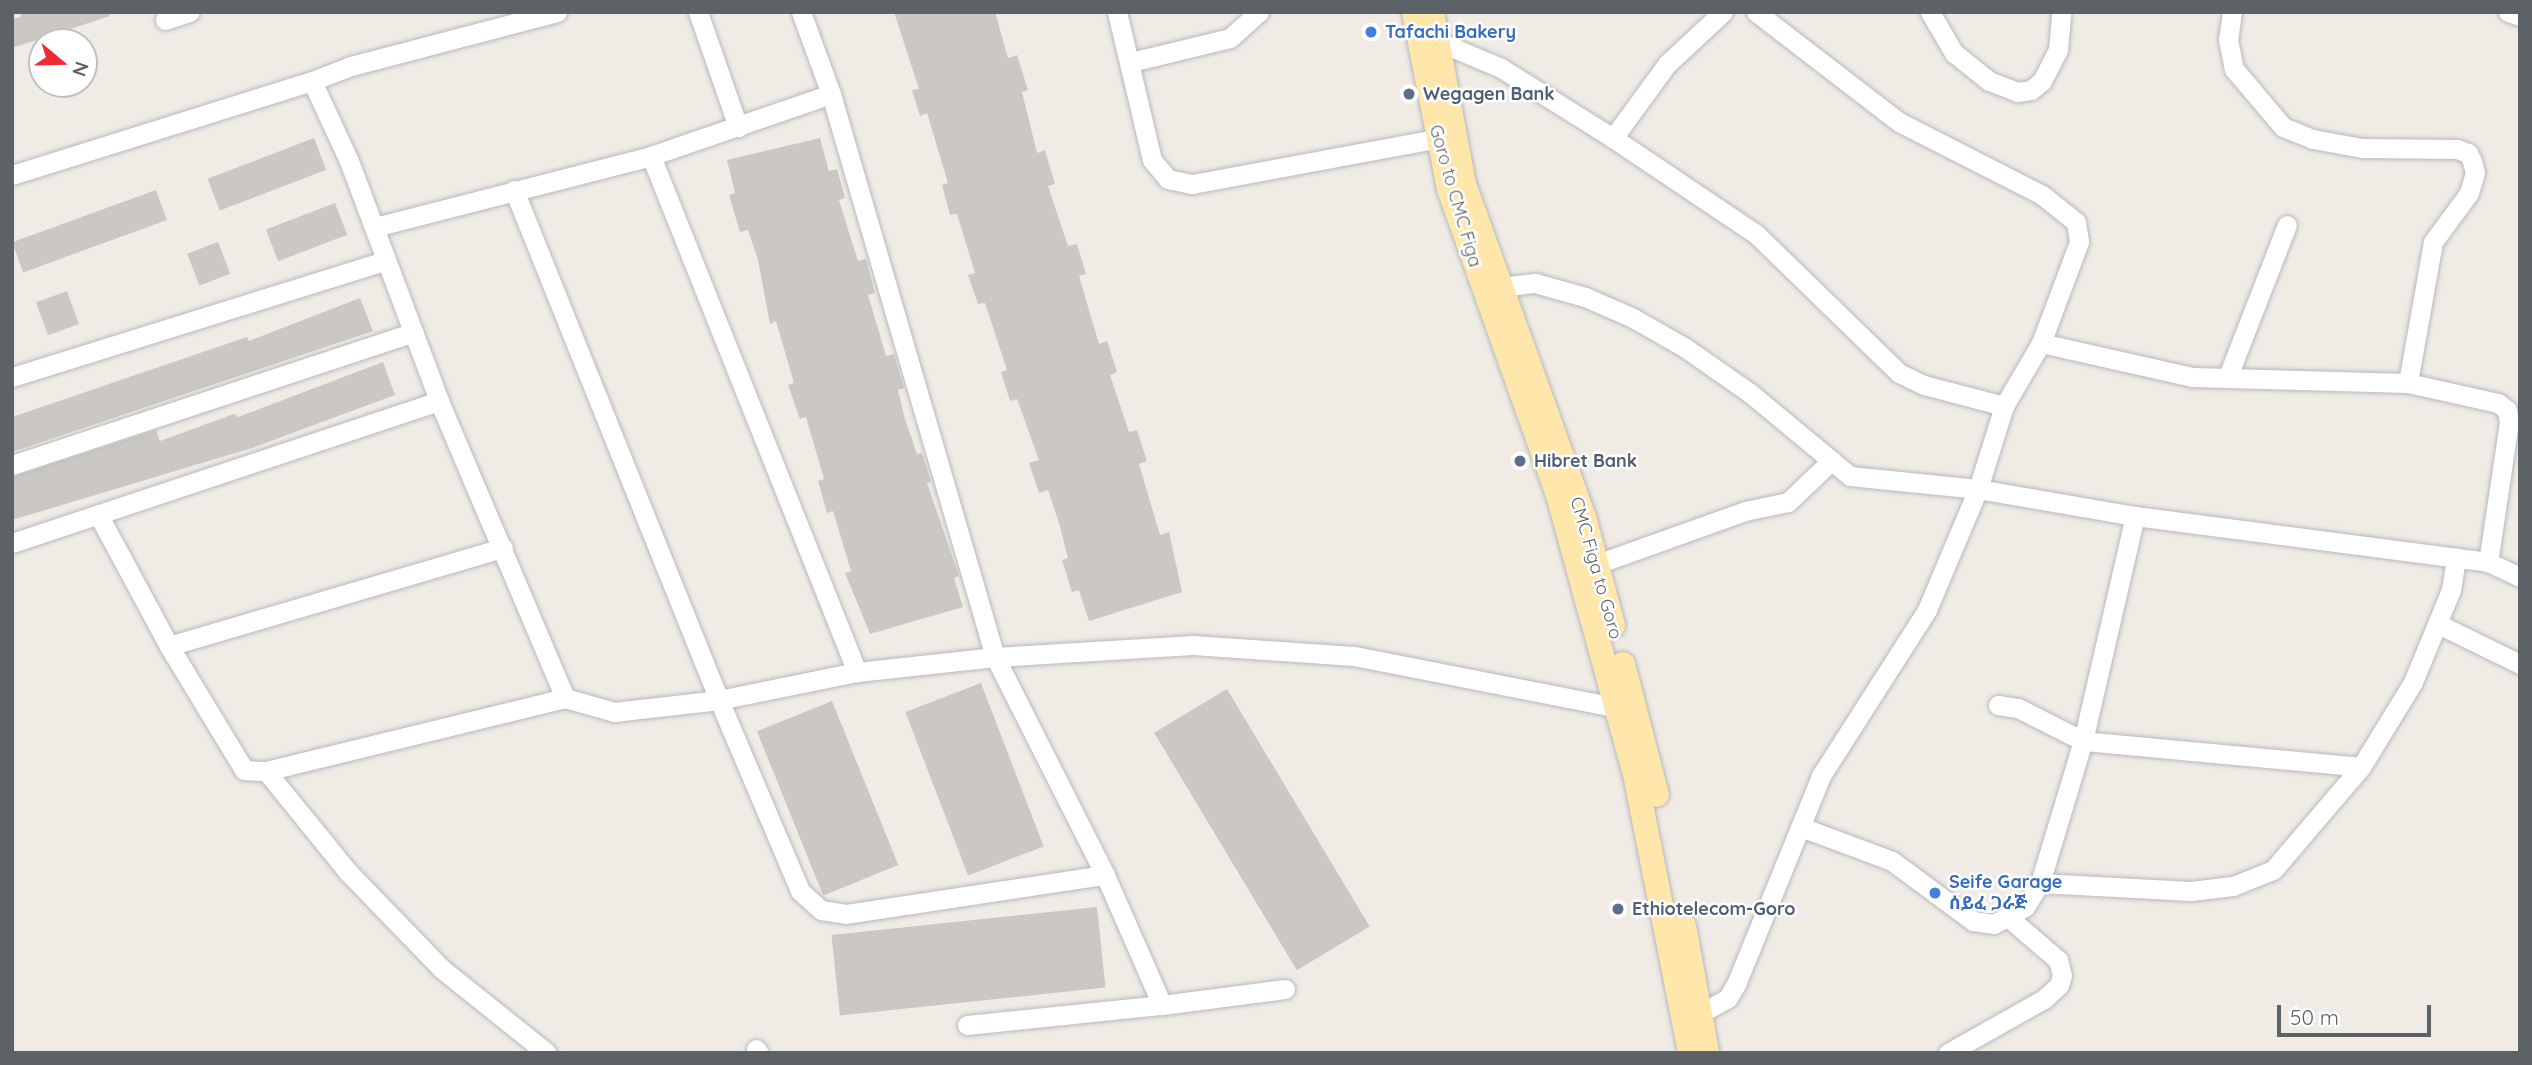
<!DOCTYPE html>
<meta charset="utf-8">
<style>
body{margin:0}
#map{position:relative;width:2532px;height:1065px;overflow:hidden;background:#f0ece5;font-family:Quicksand,"Noto Sans Ethiopic",sans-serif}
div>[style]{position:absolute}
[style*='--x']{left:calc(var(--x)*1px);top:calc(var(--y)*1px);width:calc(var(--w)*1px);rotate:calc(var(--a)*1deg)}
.building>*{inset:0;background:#cbc7c2;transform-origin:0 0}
.roads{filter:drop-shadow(0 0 2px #b6b9bd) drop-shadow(0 0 2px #b6b9bd)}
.minor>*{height:19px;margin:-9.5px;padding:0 9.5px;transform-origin:9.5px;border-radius:9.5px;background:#fff}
.major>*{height:24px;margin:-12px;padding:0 12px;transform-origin:12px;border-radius:12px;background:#ffe7ab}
.dots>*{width:19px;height:19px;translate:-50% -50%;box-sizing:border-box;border:4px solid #fff;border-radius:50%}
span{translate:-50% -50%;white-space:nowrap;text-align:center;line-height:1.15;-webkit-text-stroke:5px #fff;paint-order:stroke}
.shop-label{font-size:18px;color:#366cbe;font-weight:700}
.left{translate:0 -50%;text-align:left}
.service-label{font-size:18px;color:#4e5e75;font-weight:700}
.street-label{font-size:18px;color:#5d6266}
.frame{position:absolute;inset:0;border:14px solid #5d6266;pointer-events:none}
.north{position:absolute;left:28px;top:28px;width:70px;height:70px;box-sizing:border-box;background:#fff;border:2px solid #bec0c2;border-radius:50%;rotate:109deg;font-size:19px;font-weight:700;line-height:28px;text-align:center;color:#5d6266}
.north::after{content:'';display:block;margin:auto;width:24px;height:32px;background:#ef2c35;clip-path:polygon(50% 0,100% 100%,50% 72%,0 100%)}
.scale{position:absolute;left:2277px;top:1005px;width:154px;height:32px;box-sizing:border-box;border:4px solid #5d6266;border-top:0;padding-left:9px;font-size:21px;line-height:24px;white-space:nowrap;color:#5d6266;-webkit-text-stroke:5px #fff;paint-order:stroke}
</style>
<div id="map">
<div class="building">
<div style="clip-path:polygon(20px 12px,109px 12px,110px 16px,12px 48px,12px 19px,21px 17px)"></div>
<div style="clip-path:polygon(894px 12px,995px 12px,1008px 58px,1017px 55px,1028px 90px,1022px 92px,1037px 153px,1045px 150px,1055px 184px,1048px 186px,1068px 246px,1077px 244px,1086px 274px,1079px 276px,1099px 344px,1107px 341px,1117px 372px,1110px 375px,1129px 432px,1137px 430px,1147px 461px,1139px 464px,1160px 535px,1169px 532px,1182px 592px,1089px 621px,1079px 590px,1072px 592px,1062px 560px,1068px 558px,1059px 523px,1048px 490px,1039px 493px,1029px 463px,1039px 460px,1017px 399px,1010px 401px,1001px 372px,1007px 370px,985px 303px,978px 304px,968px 275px,975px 273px,957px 214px,950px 215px,942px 185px,948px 183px,927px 113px,920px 116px,912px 90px,919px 89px)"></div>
<div style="left:314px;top:138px;width:34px;height:114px;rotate:69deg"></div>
<div style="clip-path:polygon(820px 138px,829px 171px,837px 169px,845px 198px,839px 200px,858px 261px,866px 259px,875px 293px,868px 295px,877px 325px,886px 356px,894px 354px,904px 388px,898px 390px,905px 419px,917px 454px,922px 453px,931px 482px,927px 483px,959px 576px,954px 578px,963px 607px,870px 634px,845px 573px,851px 571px,833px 511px,827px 513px,818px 481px,824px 479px,806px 417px,800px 419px,788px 385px,794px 383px,776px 321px,770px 324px,758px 260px,748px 230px,740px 232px,729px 195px,735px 193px,727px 160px)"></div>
<div style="left:156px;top:190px;width:32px;height:153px;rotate:70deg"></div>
<div style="left:335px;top:203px;width:34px;height:74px;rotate:69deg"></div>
<div style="left:218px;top:242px;width:34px;height:33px;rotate:69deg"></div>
<div style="left:67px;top:291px;width:35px;height:33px;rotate:70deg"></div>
<div style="clip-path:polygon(360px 298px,373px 331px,12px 452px,12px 417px,247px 337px,249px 341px)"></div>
<div style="clip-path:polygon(383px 362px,395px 395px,252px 448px,12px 520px,12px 477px,156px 430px,160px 441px,234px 414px,238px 417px)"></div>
<div style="left:981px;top:683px;width:175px;height:81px;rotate:69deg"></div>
<div style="left:1227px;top:689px;width:277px;height:85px;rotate:59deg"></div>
<div style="left:832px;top:701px;width:177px;height:81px;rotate:68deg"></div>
<div style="left:1097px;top:907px;width:81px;height:267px;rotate:84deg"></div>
</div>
<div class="roads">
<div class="minor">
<div style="--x:698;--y:12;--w:122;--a:70.8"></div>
<div style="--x:801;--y:12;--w:87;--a:69.9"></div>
<div style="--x:831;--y:94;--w:586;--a:73.76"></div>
<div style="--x:995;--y:657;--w:244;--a:63.2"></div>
<div style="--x:1105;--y:875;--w:142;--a:66.3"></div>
<div style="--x:1162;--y:1005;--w:124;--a:-7.4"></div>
<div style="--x:1117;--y:12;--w:152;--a:76.7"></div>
<div style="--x:1152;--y:160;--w:25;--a:50"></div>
<div style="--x:1168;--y:179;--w:25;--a:12"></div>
<div style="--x:1192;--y:184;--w:247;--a:-10.5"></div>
<div style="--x:1723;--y:12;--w:76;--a:137.1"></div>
<div style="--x:1667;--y:64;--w:92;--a:126.1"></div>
<div style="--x:1613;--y:138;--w:172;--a:33.9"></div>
<div style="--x:1756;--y:234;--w:199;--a:44.2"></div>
<div style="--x:1899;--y:373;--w:28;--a:26"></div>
<div style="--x:1924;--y:385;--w:83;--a:14.7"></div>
<div style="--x:1756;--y:12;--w:180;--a:37.6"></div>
<div style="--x:1899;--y:122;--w:161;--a:27"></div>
<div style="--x:2042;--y:195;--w:43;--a:38.5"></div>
<div style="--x:2076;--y:222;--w:20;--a:81"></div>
<div style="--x:2079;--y:242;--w:108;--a:110.6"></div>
<div style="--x:2041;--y:343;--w:73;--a:120.4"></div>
<div style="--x:2004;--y:406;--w:87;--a:107.4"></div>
<div style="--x:1978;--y:489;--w:159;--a:9.8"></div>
<div style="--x:2135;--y:516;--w:356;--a:7.4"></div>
<div style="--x:2488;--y:562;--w:35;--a:25"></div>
<div style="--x:1930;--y:12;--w:48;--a:59.7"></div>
<div style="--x:1954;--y:53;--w:45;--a:38.7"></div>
<div style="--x:1989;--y:81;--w:30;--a:21"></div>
<div style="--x:2017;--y:92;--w:14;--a:-8"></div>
<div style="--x:2031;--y:90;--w:14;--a:-39"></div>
<div style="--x:2042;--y:81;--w:35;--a:-63"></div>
<div style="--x:2058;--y:50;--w:38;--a:-85"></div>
<div style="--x:2232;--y:12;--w:27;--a:98"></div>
<div style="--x:2228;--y:39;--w:31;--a:79"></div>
<div style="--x:2234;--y:69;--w:76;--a:49.8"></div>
<div style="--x:2283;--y:127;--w:32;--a:22"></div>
<div style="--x:2313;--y:139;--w:50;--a:10.4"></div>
<div style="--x:2362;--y:148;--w:95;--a:0.6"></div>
<div style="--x:2457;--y:149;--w:12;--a:20"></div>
<div style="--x:2468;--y:153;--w:9;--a:63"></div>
<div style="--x:2472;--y:161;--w:12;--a:76"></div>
<div style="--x:2475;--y:173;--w:21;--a:107"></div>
<div style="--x:2469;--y:193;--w:61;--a:126.3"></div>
<div style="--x:2433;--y:242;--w:143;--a:100.1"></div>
<div style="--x:2508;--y:12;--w:13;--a:18"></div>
<div style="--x:165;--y:20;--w:26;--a:-18"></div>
<div style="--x:1437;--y:41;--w:69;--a:22.9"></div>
<div style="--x:1501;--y:68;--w:132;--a:32"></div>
<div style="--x:1131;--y:62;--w:102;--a:-13.6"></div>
<div style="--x:1230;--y:38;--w:39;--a:-42"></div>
<div style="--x:312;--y:81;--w:42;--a:-21"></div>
<div style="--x:351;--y:66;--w:213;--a:-14.7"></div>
<div style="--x:651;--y:156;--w:556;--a:68.24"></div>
<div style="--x:12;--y:175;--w:314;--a:-17.4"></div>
<div style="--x:312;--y:81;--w:88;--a:65.2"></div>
<div style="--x:349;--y:161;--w:256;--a:69.4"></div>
<div style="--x:439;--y:401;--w:323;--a:67"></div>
<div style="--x:514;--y:190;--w:550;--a:68.1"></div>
<div style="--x:719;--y:700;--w:141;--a:-11.5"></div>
<div style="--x:857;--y:672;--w:139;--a:-6.2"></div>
<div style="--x:995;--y:657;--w:198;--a:-3.5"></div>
<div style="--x:1193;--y:645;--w:161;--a:3.9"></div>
<div style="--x:1354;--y:656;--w:281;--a:11.1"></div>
<div style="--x:375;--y:227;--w:285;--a:-14.4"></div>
<div style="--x:651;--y:156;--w:190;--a:-19"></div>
<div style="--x:1501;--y:287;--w:34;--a:-7"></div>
<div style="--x:1535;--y:283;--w:52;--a:15.6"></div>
<div style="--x:1585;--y:297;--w:52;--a:23.6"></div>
<div style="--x:1633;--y:318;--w:59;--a:29.6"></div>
<div style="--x:1684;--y:347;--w:80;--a:34.9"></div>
<div style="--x:1750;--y:393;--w:130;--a:39.7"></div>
<div style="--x:1850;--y:476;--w:129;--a:5.8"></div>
<div style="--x:1978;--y:489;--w:131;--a:112.9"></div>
<div style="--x:1927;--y:610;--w:197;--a:122.6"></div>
<div style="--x:1821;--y:776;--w:225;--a:112.2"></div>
<div style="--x:1736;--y:984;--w:16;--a:120"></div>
<div style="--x:1728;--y:998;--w:31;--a:151"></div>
<div style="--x:2041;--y:343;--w:155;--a:12.7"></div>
<div style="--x:2192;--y:377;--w:216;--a:1.6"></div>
<div style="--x:2408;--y:383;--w:92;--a:12.5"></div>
<div style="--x:2498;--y:403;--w:11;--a:38"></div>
<div style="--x:2507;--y:410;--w:12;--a:81"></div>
<div style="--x:2509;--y:422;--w:142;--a:98.5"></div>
<div style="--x:2228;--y:376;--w:162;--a:-68.7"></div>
<div style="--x:12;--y:377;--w:390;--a:-17.3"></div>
<div style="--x:12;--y:465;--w:423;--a:-18.3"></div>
<div style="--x:98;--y:514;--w:150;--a:61.7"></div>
<div style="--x:169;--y:646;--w:145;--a:58.8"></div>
<div style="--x:244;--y:770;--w:22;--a:3"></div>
<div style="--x:266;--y:771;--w:308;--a:-13.7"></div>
<div style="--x:565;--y:698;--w:51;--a:15.9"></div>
<div style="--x:614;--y:712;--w:106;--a:-6.5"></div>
<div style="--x:719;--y:700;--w:207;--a:67"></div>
<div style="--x:800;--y:891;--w:28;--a:42"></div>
<div style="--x:821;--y:910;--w:25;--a:9"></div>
<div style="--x:846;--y:914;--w:262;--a:-8.6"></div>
<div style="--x:12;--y:543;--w:450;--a:-18.4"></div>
<div style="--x:1597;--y:564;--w:157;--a:-19.7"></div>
<div style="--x:1745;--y:511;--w:44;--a:-11.8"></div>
<div style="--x:1788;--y:502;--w:58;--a:-43.6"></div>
<div style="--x:2440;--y:625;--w:89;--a:26"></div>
<div style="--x:169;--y:646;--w:348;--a:-16.4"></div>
<div style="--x:1998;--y:705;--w:20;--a:9"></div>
<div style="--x:2018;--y:708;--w:73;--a:26.9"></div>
<div style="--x:2083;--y:741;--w:279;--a:5.3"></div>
<div style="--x:266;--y:771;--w:130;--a:50.9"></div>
<div style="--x:348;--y:872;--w:135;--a:45.9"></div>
<div style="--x:442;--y:969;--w:134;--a:38.7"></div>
<div style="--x:1801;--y:827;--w:97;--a:20.5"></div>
<div style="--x:1892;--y:861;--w:101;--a:36.5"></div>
<div style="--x:1973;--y:921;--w:21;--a:8"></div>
<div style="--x:1994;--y:924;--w:35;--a:-29"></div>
<div style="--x:2025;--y:907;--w:28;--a:-58"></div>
<div style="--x:2040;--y:883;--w:148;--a:-73.2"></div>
<div style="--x:2083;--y:741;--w:231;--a:-77"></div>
<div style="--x:2040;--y:883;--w:151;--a:3"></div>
<div style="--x:2191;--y:891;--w:42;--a:-6.8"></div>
<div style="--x:2233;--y:886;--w:43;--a:-21.8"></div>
<div style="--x:2273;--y:870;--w:135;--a:-49.5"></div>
<div style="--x:2361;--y:767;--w:100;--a:-58.5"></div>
<div style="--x:2413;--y:682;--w:100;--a:-67.6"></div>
<div style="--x:2451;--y:590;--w:33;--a:-81"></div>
<div style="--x:967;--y:1025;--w:196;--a:-5.9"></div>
<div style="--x:756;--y:1049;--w:5;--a:53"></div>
<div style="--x:1948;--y:1053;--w:110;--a:-29.4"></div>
<div style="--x:2044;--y:999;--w:21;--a:-43"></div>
<div style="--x:2059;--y:985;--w:10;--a:-73"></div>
<div style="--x:2062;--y:975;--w:16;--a:-105"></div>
<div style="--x:2058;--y:960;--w:65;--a:-139.4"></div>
</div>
<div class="major">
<div style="--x:1414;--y:12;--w:180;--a:78.8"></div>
<div style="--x:1449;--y:189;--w:325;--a:70.4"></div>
<div style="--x:1558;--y:495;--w:289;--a:74.6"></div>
<div style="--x:1635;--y:774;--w:284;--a:78.8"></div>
<div style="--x:1432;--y:12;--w:175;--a:79.5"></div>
<div style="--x:1464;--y:184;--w:358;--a:70.2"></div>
<div style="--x:1585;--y:521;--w:108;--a:74.9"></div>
<div style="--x:1623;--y:664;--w:135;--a:75.5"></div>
<div style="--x:1684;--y:926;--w:129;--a:79.7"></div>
</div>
</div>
<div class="dots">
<div style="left:1371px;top:32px;background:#3f7fe0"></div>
<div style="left:1409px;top:94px;background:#5c6f8a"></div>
<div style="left:1520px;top:461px;background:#5c6f8a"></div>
<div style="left:1935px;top:893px;background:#3f7fe0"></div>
<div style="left:1618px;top:909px;background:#5c6f8a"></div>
</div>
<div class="shop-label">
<span class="left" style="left:1385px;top:32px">Tafachi Bakery</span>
<span class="left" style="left:1949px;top:893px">Seife Garage<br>ሰይፈ ጋራጅ</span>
</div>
<div class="service-label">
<span class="left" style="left:1423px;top:94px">Wegagen Bank</span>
<span class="left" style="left:1534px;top:461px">Hibret Bank</span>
<span class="left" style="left:1632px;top:909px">Ethiotelecom-Goro</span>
</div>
<div class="street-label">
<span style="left:1455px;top:196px;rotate:74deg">Goro to CMC Figa</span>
<span style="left:1596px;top:568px;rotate:74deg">CMC Figa to Goro</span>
</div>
<div class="frame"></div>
<div class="north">N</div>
<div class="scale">50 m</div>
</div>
